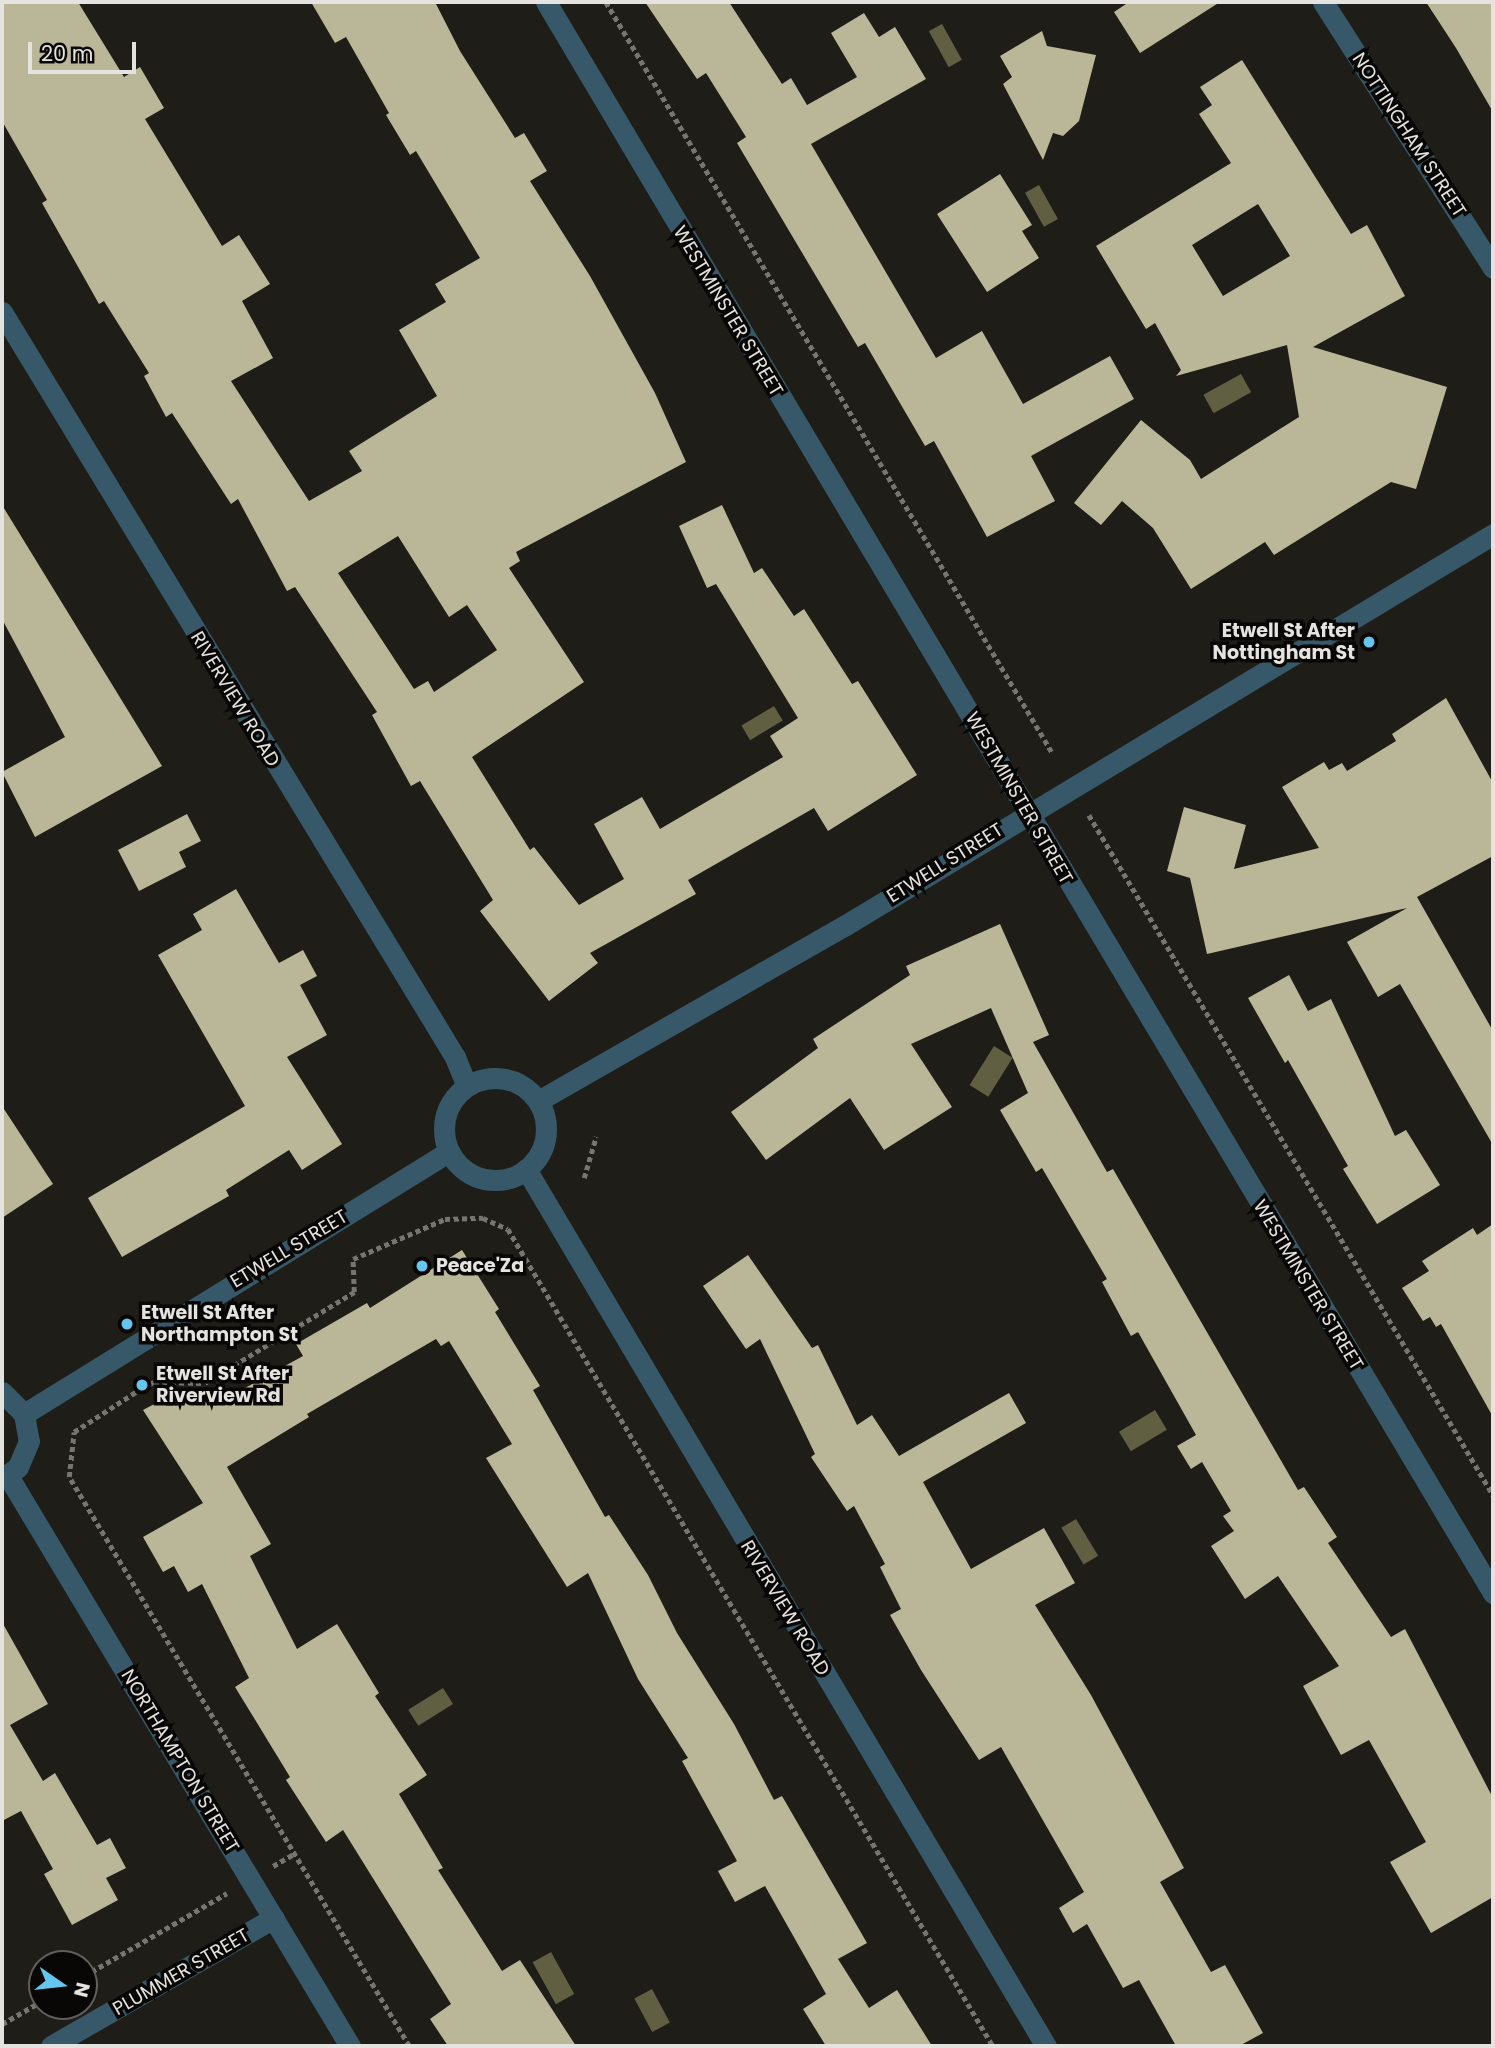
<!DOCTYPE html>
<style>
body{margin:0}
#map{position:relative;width:1495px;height:2048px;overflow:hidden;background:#1e1d17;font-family:Poppins,sans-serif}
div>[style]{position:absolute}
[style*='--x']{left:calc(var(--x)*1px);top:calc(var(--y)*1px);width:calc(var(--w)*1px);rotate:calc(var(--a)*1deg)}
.water>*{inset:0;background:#615f42;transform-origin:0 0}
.building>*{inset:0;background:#bab798}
.path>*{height:4.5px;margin-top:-2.25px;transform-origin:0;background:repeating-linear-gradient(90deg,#767570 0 5px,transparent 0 8.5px)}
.street>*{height:21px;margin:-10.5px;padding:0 10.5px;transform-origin:10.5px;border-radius:10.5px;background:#375868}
.street>.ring{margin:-10.5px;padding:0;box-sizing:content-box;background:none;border:21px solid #375868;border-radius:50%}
.dots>*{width:19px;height:19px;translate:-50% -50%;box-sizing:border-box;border:4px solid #080705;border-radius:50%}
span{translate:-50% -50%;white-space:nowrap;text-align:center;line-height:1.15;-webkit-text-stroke:7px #080705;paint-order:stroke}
.street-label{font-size:19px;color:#e4e3df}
.poi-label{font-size:19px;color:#e4e3df;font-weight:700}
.right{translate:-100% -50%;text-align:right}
.left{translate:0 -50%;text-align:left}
.frame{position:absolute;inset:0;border:4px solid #e4e3df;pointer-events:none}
.north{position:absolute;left:28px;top:1950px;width:70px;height:70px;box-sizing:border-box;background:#080705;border:2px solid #605f5c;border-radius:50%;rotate:104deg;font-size:19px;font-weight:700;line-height:28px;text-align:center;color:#e4e3df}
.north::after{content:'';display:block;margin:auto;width:24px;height:32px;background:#64c5ee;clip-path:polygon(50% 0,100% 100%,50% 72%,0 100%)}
.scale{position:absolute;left:28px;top:42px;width:108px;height:32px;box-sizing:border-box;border:4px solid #e4e3df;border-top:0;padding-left:9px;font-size:21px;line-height:24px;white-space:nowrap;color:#e4e3df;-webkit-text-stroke:5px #080705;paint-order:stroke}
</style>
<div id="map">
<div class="water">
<div style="left:942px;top:24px;width:41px;height:15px;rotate:61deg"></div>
<div style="left:1039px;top:185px;width:39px;height:16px;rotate:61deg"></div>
<div style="left:1241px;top:374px;width:21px;height:43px;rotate:61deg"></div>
<div style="left:774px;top:706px;width:17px;height:38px;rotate:59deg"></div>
<div style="left:994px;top:1046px;width:22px;height:46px;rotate:32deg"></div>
<div style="left:1155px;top:1410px;width:23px;height:42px;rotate:59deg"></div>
<div style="left:1076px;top:1519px;width:43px;height:17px;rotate:59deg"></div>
<div style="left:443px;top:1688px;width:19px;height:41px;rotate:58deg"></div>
<div style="left:551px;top:1952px;width:48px;height:21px;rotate:61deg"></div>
<div style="left:652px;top:1989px;width:38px;height:20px;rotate:62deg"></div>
</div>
<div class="building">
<div style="clip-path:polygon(evenodd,2px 2px,78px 2px,124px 77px,140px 67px,164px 108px,145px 119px,222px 246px,239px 235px,270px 284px,242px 301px,273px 358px,231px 381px,309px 501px,362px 471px,349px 451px,437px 396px,399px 330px,446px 302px,435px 284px,480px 258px,416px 151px,410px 155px,386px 115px,389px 113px,346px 37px,335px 43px,311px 2px,435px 2px,460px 51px,515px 138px,524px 133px,547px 171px,530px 181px,590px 276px,655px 393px,686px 462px,516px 552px,520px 561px,509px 568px,584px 682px,472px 757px,530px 850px,534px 847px,579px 905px,624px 879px,594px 824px,642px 797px,660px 829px,783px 757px,770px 736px,798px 718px,716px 584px,707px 588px,679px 526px,722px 505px,754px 573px,762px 568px,794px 616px,804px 609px,852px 684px,858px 681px,917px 775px,828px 831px,814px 808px,688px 880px,696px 894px,590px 953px,598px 963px,549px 1001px,480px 911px,493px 900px,420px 781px,411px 786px,372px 715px,377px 712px,295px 587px,287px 591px,238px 499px,231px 504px,172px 413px,166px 417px,144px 376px,149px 373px,104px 301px,99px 304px,42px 203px,47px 200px,2px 121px,2px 2px,398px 536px,449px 617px,467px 605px,497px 650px,434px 692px,428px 681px,414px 689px,338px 573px,398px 536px)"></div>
<div style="clip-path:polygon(645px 2px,729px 2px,782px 84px,791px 78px,807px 105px,857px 77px,831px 33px,864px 13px,879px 37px,895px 27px,926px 79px,811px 144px,936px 358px,982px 331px,1023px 404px,1110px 356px,1134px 399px,1031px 456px,1055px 501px,987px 537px,934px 441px,925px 446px,865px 343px,858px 347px,737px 143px,746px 137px,706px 73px,697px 79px)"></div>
<div style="clip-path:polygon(1129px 2px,1220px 2px,1140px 53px,1114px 12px)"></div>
<div style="clip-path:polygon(1426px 2px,1493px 2px,1493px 112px,1456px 48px)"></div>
<div style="clip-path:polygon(1042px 31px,1047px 46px,1096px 55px,1079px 121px,1063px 136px,1053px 133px,1043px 160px,1003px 84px,1012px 77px,1000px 56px)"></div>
<div style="clip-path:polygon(evenodd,1242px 60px,1351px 234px,1367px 225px,1405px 296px,1313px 347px,1447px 387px,1416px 489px,1391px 482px,1274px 555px,1265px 542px,1191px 589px,1153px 528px,1122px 501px,1101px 525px,1074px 503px,1141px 420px,1190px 460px,1201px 479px,1299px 417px,1287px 345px,1176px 376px,1181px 370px,1155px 323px,1146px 329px,1096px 246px,1231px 163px,1199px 114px,1212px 105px,1200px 87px,1242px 60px,1258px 204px,1290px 256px,1223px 296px,1192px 245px,1258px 204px)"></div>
<div style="clip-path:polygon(1000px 174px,1032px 225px,1022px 231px,1039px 258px,987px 292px,937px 214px)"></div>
<div style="clip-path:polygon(2px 505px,162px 766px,35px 837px,2px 772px,65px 737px,2px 619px)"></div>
<div style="clip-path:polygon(1446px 698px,1493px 783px,1493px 856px,1417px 897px,1493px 1031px,1493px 1145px,1400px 984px,1378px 997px,1347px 942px,1407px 908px,1207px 954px,1190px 878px,1167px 871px,1184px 807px,1246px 825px,1234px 869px,1319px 848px,1282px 787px,1324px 762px,1329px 770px,1342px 763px,1347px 771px,1396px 741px,1392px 734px)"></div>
<div style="clip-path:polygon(187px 814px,201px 841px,179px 852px,186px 867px,139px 891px,118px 850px)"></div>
<div style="clip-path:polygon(236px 889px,279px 963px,303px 950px,317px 976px,300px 985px,327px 1035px,287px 1057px,342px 1144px,302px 1170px,289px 1150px,226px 1190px,229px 1196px,122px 1257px,88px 1198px,245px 1106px,158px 955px,202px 930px,193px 914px)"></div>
<div style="clip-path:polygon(1000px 924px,1049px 1035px,1033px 1042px,1107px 1172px,1113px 1169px,1298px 1490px,1304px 1487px,1337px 1537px,1328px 1543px,1391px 1637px,1405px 1629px,1493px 1798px,1493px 1897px,1431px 1933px,1390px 1862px,1426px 1842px,1369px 1740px,1341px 1755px,1303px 1686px,1339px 1666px,1278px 1576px,1245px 1599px,1211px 1546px,1234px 1531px,1223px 1516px,1231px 1511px,1202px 1462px,1191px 1469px,1177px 1446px,1196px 1435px,1138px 1332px,1131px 1336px,1102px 1282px,1107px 1279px,1042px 1168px,1036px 1172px,1000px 1110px,1028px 1093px,991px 1008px,911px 1044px,952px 1107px,884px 1150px,850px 1098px,766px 1160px,731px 1112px,818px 1048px,813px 1039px,910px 975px,906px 966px)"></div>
<div style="clip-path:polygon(1289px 975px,1308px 1011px,1331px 999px,1395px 1136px,1406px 1130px,1440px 1185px,1377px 1224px,1343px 1169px,1348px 1166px,1288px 1060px,1285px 1063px,1248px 998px)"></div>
<div style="clip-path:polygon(2px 1106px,53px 1184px,2px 1218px)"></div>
<div style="clip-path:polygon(1493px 1224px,1493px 1417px,1441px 1324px,1436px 1327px,1430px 1317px,1423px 1321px,1402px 1288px,1429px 1271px,1422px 1261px,1473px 1228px,1477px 1235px)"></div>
<div style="clip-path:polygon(462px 1250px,499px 1309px,495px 1312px,540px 1386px,533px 1390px,605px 1517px,609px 1515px,648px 1575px,677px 1633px,734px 1724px,774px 1800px,782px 1796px,867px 1943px,838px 1959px,869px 2008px,897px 1990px,932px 2046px,826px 2046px,803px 2009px,826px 1994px,765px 1886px,735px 1902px,718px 1871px,737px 1861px,682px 1761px,688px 1758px,638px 1679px,588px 1573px,567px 1587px,486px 1458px,512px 1444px,449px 1341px,441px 1346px,436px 1339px,307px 1414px,309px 1417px,227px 1467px,271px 1544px,250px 1556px,297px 1649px,337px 1624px,379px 1693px,375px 1696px,427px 1775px,399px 1794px,443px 1868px,438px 1870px,502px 1971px,520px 1960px,576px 2046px,448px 2046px,430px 2019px,451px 2004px,343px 1830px,326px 1842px,286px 1780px,290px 1777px,235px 1687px,249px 1678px,202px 1584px,188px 1592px,174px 1566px,163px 1572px,143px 1537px,203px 1503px,143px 1410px,175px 1393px,214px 1405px,303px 1356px,296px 1344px,367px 1303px,370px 1308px)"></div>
<div style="clip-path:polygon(748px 1255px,812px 1348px,818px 1345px,857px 1425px,872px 1415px,899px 1456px,1009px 1393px,1026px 1423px,923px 1482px,971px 1569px,1044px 1528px,1075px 1583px,1035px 1605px,1091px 1695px,1184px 1868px,1160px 1882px,1211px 1972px,1225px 1965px,1263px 2033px,1239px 2046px,1176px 2046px,1139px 1980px,1123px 1988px,1087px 1924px,1073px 1933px,1059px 1908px,1084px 1892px,1001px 1747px,979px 1760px,921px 1670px,890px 1615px,901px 1609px,880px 1567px,885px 1564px,854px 1506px,847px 1511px,811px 1457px,815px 1454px,760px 1339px,746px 1349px,703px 1286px)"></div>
<div style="clip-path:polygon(2px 1622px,48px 1704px,10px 1725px,43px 1781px,55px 1773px,97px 1845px,110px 1838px,126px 1868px,106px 1878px,118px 1900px,72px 1925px,44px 1874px,53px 1869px,21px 1811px,2px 1821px)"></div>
</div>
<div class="path">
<div style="--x:606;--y:2;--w:875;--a:59.27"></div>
<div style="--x:1089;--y:815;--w:791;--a:59.28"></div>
<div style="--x:584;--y:1178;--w:43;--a:-73.7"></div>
<div style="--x:273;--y:1866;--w:24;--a:-30"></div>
<div style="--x:84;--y:1976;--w:165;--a:-30.1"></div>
<div style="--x:2;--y:2024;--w:46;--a:-29.9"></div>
<div style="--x:409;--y:2046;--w:663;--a:-120.86"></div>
<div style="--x:69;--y:1477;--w:45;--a:-83.7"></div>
<div style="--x:74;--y:1432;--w:81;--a:-32.9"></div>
<div style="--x:142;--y:1388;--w:13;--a:-27"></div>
<div style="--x:154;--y:1382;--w:51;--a:1.1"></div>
<div style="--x:205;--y:1383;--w:175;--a:-31.4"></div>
<div style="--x:354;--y:1292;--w:33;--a:-92"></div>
<div style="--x:353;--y:1259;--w:100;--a:-23.5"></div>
<div style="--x:445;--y:1219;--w:38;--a:-2"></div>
<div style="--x:483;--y:1218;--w:27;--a:24"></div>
<div style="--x:508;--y:1229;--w:950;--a:59.31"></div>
</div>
<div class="street">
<div style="--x:546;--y:2;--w:1852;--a:59.24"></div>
<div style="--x:1323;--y:2;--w:316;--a:57.4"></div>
<div style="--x:2;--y:312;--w:872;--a:58.7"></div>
<div style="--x:455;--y:1057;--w:31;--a:68"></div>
<div class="ring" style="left:444px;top:1078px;width:81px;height:81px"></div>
<div style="--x:538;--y:1101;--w:353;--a:-29.8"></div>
<div style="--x:844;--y:926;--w:758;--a:-31.13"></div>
<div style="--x:526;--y:1169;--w:1020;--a:59.34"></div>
<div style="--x:2;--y:1392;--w:31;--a:45"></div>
<div style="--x:24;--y:1414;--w:27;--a:80"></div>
<div style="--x:29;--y:1441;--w:28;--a:113"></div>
<div style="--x:18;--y:1467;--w:20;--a:143"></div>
<div style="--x:24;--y:1414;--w:499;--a:-31.7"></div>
<div style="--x:8;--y:1476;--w:665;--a:59.04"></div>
<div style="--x:51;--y:2046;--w:257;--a:-29.9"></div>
</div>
<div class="dots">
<div style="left:1369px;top:642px;background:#64c5ee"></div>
<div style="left:422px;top:1266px;background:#64c5ee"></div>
<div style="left:127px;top:1324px;background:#64c5ee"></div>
<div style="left:142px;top:1385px;background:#64c5ee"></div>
</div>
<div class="street-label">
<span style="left:1409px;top:135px;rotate:57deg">NOTTINGHAM STREET</span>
<span style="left:728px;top:311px;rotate:59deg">WESTMINSTER STREET</span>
<span style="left:235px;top:699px;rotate:59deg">RIVERVIEW ROAD</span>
<span style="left:1019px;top:798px;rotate:60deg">WESTMINSTER STREET</span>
<span style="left:945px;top:863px;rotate:-32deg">ETWELL STREET</span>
<span style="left:289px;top:1249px;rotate:-31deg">ETWELL STREET</span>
<span style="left:1308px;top:1285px;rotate:59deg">WESTMINSTER STREET</span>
<span style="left:785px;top:1608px;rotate:59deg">RIVERVIEW ROAD</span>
<span style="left:180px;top:1761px;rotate:59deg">NORTHAMPTON STREET</span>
<span style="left:181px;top:1972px;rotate:-30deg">PLUMMER STREET</span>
</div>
<div class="poi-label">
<span class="right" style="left:1355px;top:642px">Etwell St After<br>Nottingham St</span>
<span class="left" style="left:436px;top:1266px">Peace'Za</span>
<span class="left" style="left:141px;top:1324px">Etwell St After<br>Northampton St</span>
<span class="left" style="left:156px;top:1385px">Etwell St After<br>Riverview Rd</span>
</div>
<div class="frame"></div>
<div class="north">N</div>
<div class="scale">20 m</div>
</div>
